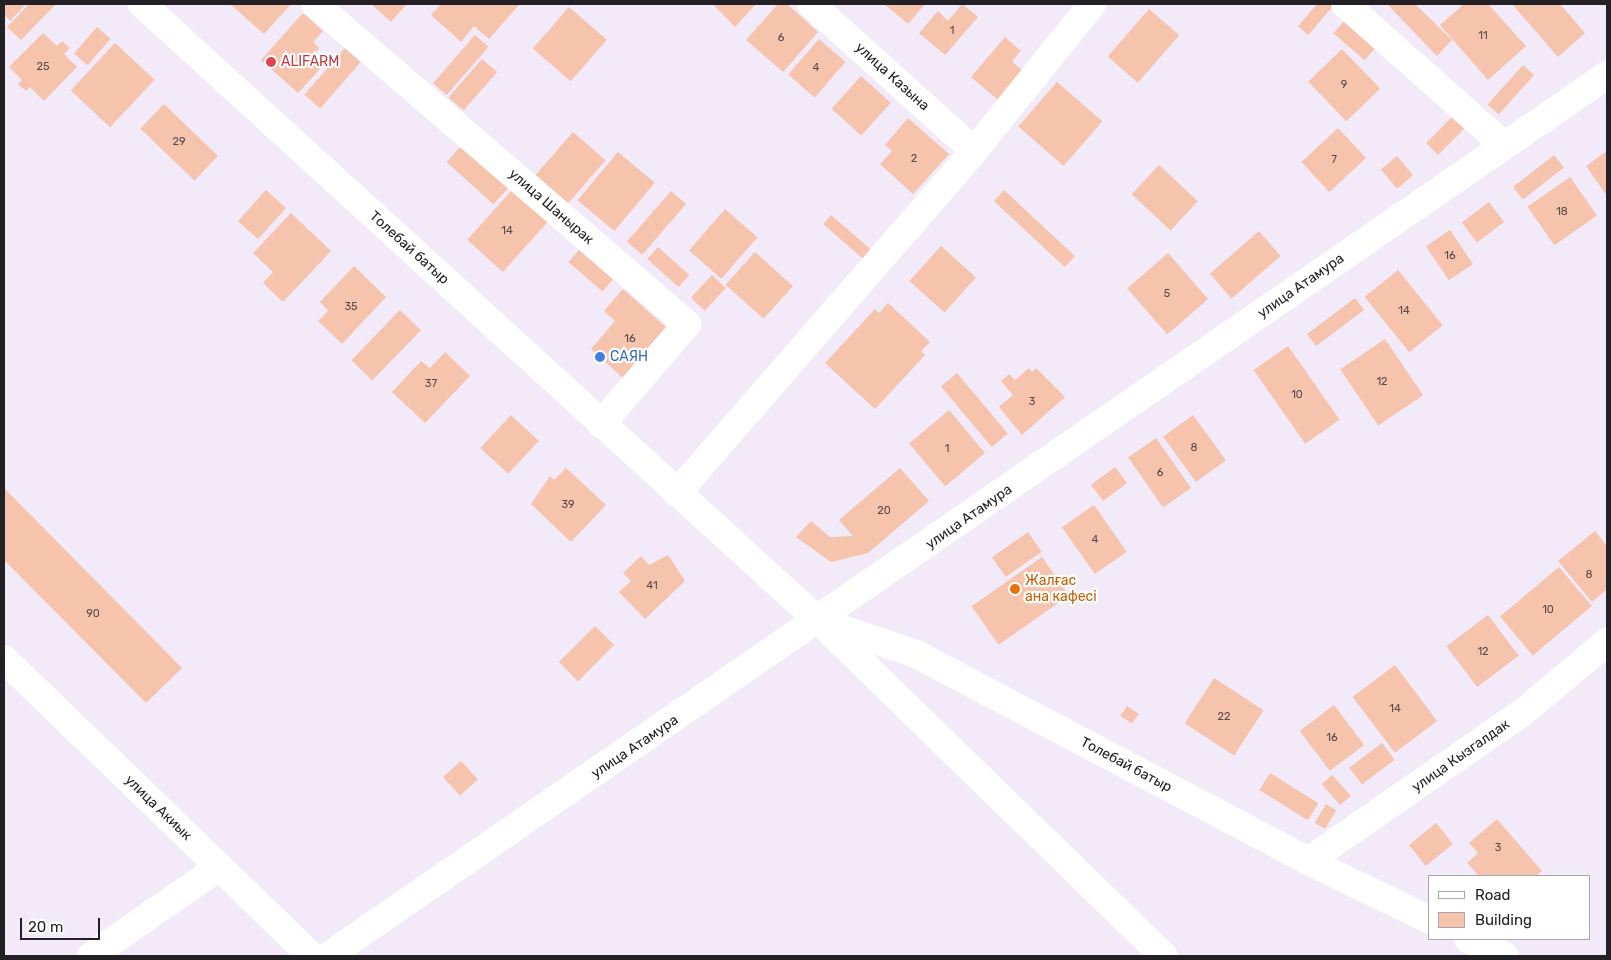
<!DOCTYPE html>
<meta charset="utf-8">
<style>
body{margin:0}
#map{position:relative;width:1611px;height:960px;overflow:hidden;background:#f2eaf8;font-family:Rubik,sans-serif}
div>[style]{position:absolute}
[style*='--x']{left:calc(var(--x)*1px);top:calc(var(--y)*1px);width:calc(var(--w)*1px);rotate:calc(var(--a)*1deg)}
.building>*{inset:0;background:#f6c3ad;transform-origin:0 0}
.street>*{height:28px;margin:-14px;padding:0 14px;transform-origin:14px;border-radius:14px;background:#fff}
.secondary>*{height:28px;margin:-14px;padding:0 14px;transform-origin:14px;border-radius:14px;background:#fff}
.dots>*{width:14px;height:14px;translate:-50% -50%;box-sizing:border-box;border:2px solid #fff;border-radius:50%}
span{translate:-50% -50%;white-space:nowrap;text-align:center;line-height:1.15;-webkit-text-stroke:4.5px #fff;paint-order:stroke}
.number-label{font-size:11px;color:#584a48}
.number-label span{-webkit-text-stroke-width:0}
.health-label{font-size:14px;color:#be3a42}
.left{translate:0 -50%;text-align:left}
.street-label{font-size:14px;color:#242126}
.shop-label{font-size:14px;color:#366cbe}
.food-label{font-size:14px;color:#c56008}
.frame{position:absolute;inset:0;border:5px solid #242126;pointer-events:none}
.legend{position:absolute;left:1428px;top:875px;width:162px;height:65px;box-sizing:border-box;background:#fff;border:1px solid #a7a6a8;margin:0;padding:6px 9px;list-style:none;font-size:15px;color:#242126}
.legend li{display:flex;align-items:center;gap:10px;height:25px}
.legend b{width:25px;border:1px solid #a7a6a8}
.scale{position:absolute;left:20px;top:918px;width:80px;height:22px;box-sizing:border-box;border:2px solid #242126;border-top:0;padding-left:6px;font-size:15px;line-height:18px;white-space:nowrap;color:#242126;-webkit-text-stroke:4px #fff;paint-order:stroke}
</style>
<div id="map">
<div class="building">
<div style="clip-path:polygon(4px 4px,26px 4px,10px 21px,4px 14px)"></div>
<div style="clip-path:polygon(29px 4px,56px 4px,21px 40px,7px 27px)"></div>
<div style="clip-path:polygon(230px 4px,291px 4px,264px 34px)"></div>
<div style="clip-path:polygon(371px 4px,407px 4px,391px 22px)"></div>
<div style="clip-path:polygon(441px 4px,518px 4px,519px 5px,489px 39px,474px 26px,461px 42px,431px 15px)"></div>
<div style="clip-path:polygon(713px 4px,756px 4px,735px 27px)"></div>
<div style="clip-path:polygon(778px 4px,787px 4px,818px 32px,783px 72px,746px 40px)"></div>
<div style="clip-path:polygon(884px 4px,925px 4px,908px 24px)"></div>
<div style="clip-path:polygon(962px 4px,978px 17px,945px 55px,919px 33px,938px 11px,948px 21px)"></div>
<div style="clip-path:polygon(1317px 4px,1335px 4px,1308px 35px,1298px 26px)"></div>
<div style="clip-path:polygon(1387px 4px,1415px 4px,1452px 40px,1437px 56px)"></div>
<div style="clip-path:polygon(1464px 4px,1488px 4px,1526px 46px,1488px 80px,1440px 25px)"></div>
<div style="clip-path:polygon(1512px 4px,1560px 4px,1585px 33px,1558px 57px)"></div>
<div style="left:569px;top:7px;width:50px;height:55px;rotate:41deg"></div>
<div style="left:1149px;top:9px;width:40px;height:63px;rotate:41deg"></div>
<div style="clip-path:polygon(303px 13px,323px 31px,313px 42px,319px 48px,309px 60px,320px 69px,298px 93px,261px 60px)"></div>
<div style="left:1346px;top:19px;width:41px;height:19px;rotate:41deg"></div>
<div style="left:97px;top:27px;width:18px;height:35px;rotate:41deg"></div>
<div style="clip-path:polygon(43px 33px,57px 46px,62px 41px,70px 48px,64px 54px,77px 67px,44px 101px,30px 87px,26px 91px,18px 84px,22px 80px,9px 67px)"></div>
<div style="left:475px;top:35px;width:18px;height:64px;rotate:41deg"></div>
<div style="clip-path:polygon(1005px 37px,1021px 51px,1012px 61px,1023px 71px,998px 100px,971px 77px)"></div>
<div style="left:819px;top:39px;width:35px;height:47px;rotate:41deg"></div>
<div style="left:115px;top:43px;width:54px;height:65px;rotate:43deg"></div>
<div style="left:345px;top:48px;width:21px;height:62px;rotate:41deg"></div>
<div style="left:1342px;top:49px;width:55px;height:47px;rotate:46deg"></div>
<div style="left:482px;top:59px;width:20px;height:51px;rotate:41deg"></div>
<div style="left:1523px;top:65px;width:15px;height:53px;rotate:42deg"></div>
<div style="left:861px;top:76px;width:40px;height:44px;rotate:42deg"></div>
<div style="left:1057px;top:82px;width:60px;height:59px;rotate:41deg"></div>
<div style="left:164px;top:104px;width:75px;height:34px;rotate:44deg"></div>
<div style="left:1455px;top:114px;width:17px;height:41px;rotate:45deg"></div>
<div style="clip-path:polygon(908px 118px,949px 154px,913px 194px,880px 164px,892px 151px,885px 145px)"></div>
<div style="left:1338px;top:128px;width:41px;height:50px;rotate:47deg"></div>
<div style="left:573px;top:132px;width:43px;height:57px;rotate:41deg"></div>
<div style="left:462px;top:145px;width:63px;height:23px;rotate:42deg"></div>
<div style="clip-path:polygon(1607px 151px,1607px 196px,1586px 166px)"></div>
<div style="left:618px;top:152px;width:48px;height:63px;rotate:40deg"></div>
<div style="left:1554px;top:155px;width:16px;height:52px;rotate:52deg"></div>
<div style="left:1397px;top:156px;width:25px;height:21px;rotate:50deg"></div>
<div style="left:1159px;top:165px;width:53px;height:40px;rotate:43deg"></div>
<div style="left:1570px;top:177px;width:47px;height:52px;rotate:55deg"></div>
<div style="left:266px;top:190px;width:27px;height:42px;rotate:42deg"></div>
<div style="left:512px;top:190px;width:48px;height:67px;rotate:42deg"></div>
<div style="left:1004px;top:190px;width:97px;height:15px;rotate:43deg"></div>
<div style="left:671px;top:191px;width:20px;height:67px;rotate:41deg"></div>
<div style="left:1489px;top:202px;width:25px;height:34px;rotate:53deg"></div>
<div style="left:725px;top:209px;width:43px;height:55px;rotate:41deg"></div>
<div style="clip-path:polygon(291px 213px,331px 251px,283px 302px,263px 283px,273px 272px,253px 253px)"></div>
<div style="left:831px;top:215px;width:55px;height:12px;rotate:41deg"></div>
<div style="left:1450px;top:230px;width:41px;height:29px;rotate:56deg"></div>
<div style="left:1259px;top:231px;width:33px;height:65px;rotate:49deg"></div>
<div style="left:941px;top:246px;width:47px;height:47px;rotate:42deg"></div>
<div style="left:658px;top:247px;width:42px;height:16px;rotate:42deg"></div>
<div style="left:579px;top:250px;width:45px;height:16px;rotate:41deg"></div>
<div style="left:755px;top:252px;width:51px;height:44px;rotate:42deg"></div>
<div style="left:1168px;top:253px;width:61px;height:54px;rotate:49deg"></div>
<div style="clip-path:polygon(354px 266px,386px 297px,342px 344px,318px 321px,328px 311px,320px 302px)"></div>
<div style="left:1398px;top:270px;width:71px;height:43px;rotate:51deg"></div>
<div style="left:712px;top:275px;width:19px;height:31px;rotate:43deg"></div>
<div style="clip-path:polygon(623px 289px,669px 330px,625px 380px,591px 349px,615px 321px,604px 311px)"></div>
<div style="left:1355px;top:298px;width:15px;height:60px;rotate:53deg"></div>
<div style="clip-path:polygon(888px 303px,930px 342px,921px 351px,925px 355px,875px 409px,825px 363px,875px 309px,879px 313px)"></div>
<div style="left:400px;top:310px;width:29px;height:70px;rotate:44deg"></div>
<div style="left:1385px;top:339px;width:68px;height:54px;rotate:56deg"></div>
<div style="left:1288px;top:346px;width:90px;height:42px;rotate:55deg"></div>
<div style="clip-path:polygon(445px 352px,470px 376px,425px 423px,392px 392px,421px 361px,430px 368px)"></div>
<div style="clip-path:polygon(1029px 368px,1032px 372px,1036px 368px,1065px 397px,1022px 435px,999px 407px,1013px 395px,1001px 381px,1009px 374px,1015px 380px)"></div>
<div style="left:957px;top:373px;width:79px;height:21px;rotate:50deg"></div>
<div style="left:949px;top:410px;width:56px;height:52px;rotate:50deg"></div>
<div style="left:511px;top:415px;width:38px;height:45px;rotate:43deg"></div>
<div style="left:1193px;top:415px;width:56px;height:37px;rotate:54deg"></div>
<div style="left:1156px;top:438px;width:61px;height:34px;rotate:55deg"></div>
<div style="left:1115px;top:467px;width:20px;height:30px;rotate:53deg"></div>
<div style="clip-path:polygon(566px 468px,606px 505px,571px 542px,531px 504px,550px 476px,554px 480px)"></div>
<div style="clip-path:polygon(900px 468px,929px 501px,868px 553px,831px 562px,796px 537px,811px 521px,830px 537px,853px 536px,839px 520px)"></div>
<div style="clip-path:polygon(4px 488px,182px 668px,146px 703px,4px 560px)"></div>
<div style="left:1094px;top:505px;width:57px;height:39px;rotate:55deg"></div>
<div style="clip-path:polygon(1595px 531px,1607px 546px,1607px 589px,1592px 602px,1558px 561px)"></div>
<div style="left:1028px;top:532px;width:24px;height:44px;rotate:55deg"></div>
<div style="clip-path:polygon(668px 555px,685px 581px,645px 619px,619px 592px,631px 581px,623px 573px,641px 556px,649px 565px)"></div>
<div style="left:1042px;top:557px;width:47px;height:86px;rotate:55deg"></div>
<div style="left:1559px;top:567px;width:51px;height:77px;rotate:50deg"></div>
<div style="left:1488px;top:615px;width:51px;height:52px;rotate:53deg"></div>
<div style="left:595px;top:626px;width:27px;height:51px;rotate:45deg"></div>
<div style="left:1395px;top:665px;width:70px;height:53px;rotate:53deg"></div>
<div style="left:1214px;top:678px;width:59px;height:54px;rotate:33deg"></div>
<div style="left:1334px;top:705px;width:50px;height:43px;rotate:53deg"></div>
<div style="left:1127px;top:706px;width:14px;height:12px;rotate:34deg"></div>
<div style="left:1382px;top:743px;width:21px;height:41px;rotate:53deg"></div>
<div style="left:461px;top:761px;width:25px;height:24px;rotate:48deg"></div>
<div style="left:1270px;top:773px;width:57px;height:20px;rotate:32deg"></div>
<div style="left:1332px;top:775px;width:28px;height:14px;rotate:48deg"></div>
<div style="left:1326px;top:804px;width:12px;height:22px;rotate:31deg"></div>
<div style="clip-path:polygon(1497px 819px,1542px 871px,1536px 876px,1479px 876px,1467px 863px,1478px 853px,1469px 843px)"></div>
<div style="left:1436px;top:823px;width:27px;height:35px;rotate:51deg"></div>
</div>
<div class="street">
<div style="--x:315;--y:4;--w:491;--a:40.7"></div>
<div style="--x:687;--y:324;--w:132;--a:130.7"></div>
<div style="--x:811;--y:4;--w:219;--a:42"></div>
<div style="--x:1345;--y:4;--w:213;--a:41.6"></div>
<div style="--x:677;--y:493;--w:453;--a:-49"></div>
<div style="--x:974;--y:151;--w:189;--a:-51.2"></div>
<div style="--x:819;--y:621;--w:102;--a:18.8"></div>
<div style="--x:916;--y:654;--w:443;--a:27.8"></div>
<div style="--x:1308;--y:861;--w:136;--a:25.8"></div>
<div style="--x:4;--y:659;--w:428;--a:44"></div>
<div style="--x:1308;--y:861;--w:260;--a:-34.7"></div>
<div style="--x:1522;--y:713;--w:111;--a:-39.9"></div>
<div style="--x:1468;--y:939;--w:41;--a:24.7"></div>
<div style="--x:91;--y:956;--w:156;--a:-34.8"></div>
<div style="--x:328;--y:956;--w:1553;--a:-34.56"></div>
</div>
<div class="secondary">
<div style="--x:142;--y:4;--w:916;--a:42.35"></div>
<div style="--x:819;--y:621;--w:481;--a:44.2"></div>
</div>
<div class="dots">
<div style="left:271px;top:62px;background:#e0444e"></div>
<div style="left:600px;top:357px;background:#3f7fe0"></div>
<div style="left:1015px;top:589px;background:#e8710a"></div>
</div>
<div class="number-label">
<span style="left:952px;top:31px">1</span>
<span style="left:1483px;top:36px">11</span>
<span style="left:781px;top:38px">6</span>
<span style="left:43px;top:67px">25</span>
<span style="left:816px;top:68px">4</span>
<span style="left:1344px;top:85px">9</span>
<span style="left:179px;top:142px">29</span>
<span style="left:914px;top:159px">2</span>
<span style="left:1334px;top:160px">7</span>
<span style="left:1562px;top:212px">18</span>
<span style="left:507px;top:231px">14</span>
<span style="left:1450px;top:256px">16</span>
<span style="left:1167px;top:294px">5</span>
<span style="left:351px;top:307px">35</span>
<span style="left:1404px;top:311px">14</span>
<span style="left:630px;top:339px">16</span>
<span style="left:1382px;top:382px">12</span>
<span style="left:431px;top:384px">37</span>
<span style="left:1297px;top:395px">10</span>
<span style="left:1032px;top:402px">3</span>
<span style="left:1194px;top:448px">8</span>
<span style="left:947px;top:449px">1</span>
<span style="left:1160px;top:473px">6</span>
<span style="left:568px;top:505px">39</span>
<span style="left:884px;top:511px">20</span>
<span style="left:1095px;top:540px">4</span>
<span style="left:1589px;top:575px">8</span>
<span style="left:652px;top:586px">41</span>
<span style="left:1548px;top:610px">10</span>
<span style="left:93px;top:614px">90</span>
<span style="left:1483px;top:652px">12</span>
<span style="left:1395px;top:709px">14</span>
<span style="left:1224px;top:717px">22</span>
<span style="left:1332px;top:738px">16</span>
<span style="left:1498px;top:848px">3</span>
</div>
<div class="health-label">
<span class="left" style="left:281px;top:62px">ALIFARM</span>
</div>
<div class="street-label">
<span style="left:892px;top:77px;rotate:42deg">улица Казына</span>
<span style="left:551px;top:207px;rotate:41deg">улица Шанырак</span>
<span style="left:409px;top:248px;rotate:42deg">Толебай батыр</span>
<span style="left:1301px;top:286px;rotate:-35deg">улица Атамура</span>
<span style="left:969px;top:517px;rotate:-35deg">улица Атамура</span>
<span style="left:635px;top:747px;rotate:-34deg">улица Атамура</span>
<span style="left:1461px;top:756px;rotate:-35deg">улица Кызгалдак</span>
<span style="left:1126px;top:765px;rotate:28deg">Толебай батыр</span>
<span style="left:158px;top:808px;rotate:44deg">улица Акиык</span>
</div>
<div class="shop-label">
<span class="left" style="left:610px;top:357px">САЯН</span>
</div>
<div class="food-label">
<span class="left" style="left:1025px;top:589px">Жалғас<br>ана кафесі</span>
</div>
<div class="frame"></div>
<ul class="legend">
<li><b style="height:6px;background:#fff"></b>Road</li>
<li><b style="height:14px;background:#f6c3ad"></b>Building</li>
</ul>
<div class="scale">20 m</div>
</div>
